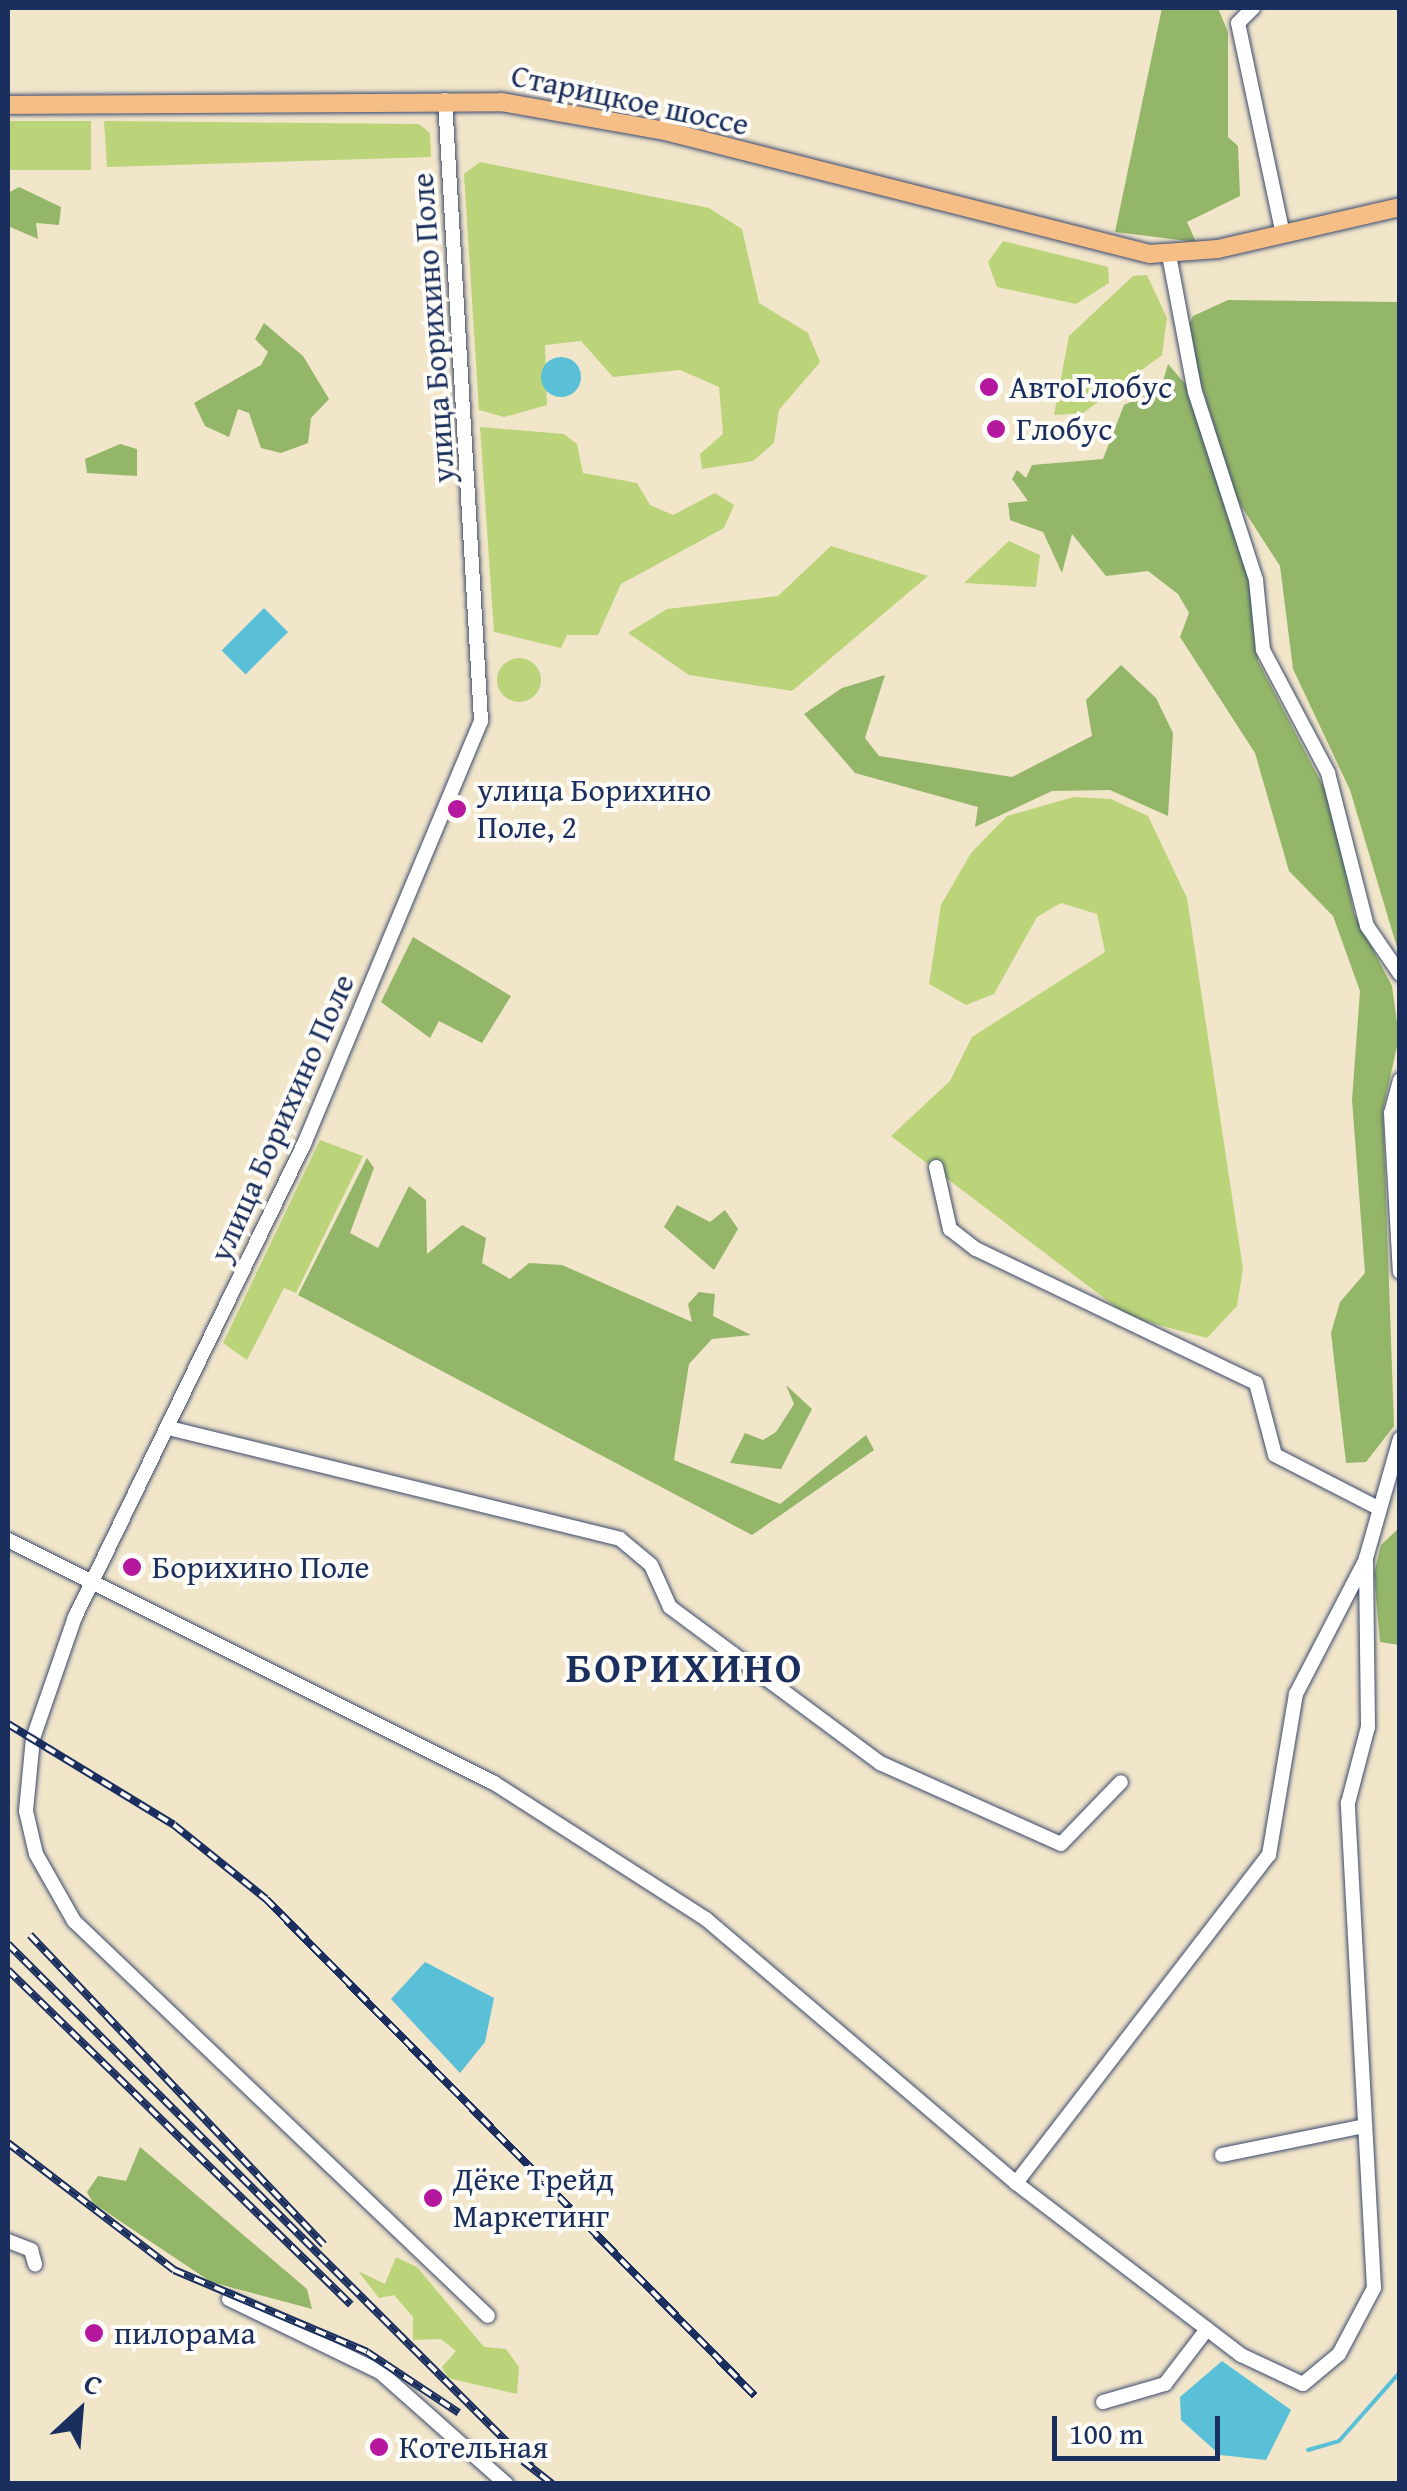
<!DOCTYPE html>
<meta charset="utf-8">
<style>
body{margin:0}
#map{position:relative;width:1407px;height:2491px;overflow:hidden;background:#f1e5ca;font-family:"Gentium Book Plus",serif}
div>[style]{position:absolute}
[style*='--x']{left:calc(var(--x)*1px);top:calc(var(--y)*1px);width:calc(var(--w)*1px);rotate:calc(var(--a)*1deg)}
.green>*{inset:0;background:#bbd479;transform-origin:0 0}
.round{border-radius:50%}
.forest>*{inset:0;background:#94b669}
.water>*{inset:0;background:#5ac0d7;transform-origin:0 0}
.stream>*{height:4px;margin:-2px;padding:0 2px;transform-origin:2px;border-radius:2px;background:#5ac0d7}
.roads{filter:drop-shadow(0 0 2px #3b4a6e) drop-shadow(0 0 2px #3b4a6e)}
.minor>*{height:14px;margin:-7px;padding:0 7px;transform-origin:7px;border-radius:7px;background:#fff}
.major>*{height:18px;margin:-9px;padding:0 9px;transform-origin:9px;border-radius:9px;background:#f6be87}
.rail>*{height:8px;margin-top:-4px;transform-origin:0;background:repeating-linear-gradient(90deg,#fdfcf7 0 11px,#1b2f5e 0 22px);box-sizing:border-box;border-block:2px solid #1b2f5e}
.dots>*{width:28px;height:28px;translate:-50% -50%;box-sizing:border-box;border:5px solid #fdfcf7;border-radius:50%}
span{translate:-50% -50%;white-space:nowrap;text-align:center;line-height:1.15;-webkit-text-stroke:8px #fdfcf7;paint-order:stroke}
.street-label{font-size:32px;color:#1b2f5e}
.poi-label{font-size:32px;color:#1b2f5e}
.left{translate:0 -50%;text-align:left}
.district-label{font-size:42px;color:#1b2f5e;font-weight:700;letter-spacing:2.5px}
.frame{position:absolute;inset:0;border:10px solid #1b2f5e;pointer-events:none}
.north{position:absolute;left:30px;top:2361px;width:100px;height:100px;-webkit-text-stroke:8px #fdfcf7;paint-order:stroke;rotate:26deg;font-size:28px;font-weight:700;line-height:40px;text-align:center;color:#1b2f5e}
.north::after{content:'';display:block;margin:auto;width:35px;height:45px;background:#1b2f5e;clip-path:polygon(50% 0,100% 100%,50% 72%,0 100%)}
.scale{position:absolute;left:1052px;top:2416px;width:168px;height:45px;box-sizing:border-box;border:5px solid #1b2f5e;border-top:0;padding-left:12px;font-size:30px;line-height:35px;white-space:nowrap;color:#1b2f5e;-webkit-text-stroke:8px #fdfcf7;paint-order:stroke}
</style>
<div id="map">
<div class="green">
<div style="left:8px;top:121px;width:83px;height:49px"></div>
<div style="clip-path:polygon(104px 121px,419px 124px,430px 133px,431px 157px,107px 167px)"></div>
<div style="clip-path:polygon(480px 162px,709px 208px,742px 229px,759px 303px,808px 333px,820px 362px,779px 410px,774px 443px,753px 461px,702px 469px,700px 454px,723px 434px,719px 387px,680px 370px,613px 377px,581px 341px,545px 345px,547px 405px,504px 417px,479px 410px,464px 174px)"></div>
<div style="clip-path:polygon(1003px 241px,1108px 267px,1109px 283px,1076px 304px,997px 287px,988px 262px)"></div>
<div style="clip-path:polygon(1147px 275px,1167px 318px,1162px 355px,1083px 413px,1054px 415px,1069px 336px,1133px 276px)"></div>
<div style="clip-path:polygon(480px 427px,564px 434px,577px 444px,583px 473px,637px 483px,650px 505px,673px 515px,715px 493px,734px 505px,724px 528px,621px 584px,598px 635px,567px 635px,561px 648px,494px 632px)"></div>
<div style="clip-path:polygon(1009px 541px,1040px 555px,1036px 587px,964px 583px)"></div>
<div style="clip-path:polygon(831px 546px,928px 576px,792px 691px,689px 675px,628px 633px,667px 609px,778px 596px)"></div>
<div class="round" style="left:497px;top:658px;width:44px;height:44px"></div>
<div style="clip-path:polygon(1074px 797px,1111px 799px,1148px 816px,1187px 898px,1243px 1269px,1237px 1306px,1207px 1338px,1129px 1317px,891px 1136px,950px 1081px,972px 1037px,1105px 952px,1097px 914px,1061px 903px,1037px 917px,994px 994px,966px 1005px,929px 984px,941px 905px,971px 853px,1007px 816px)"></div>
<div style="clip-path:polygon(320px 1140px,363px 1156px,296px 1293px,284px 1288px,247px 1360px,223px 1343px)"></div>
<div style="clip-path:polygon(396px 2257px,417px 2267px,484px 2347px,506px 2349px,519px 2367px,517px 2394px,448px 2378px,442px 2367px,456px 2351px,441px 2339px,413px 2340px,413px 2317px,394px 2295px,379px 2298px,358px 2271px,385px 2284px)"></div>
</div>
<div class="forest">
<div style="clip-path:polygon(1162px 8px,1218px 8px,1228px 32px,1228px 137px,1238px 146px,1240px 196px,1187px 222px,1196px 242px,1115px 232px)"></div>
<div style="clip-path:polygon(19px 187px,61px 207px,59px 225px,36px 223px,38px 239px,8px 226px,8px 193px)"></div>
<div style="clip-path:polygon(1228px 300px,1399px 302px,1399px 954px,1350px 790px,1293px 669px,1280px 566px,1236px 498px,1199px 377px,1178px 347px,1193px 316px)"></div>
<div style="clip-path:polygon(264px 323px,303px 356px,329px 399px,311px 418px,308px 443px,281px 453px,261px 448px,249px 413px,238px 409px,229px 437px,205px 426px,194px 403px,261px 365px,268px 352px,255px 339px)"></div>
<div style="clip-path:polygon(1168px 364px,1187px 386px,1250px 583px,1258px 661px,1332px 803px,1354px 913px,1392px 986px,1399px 1037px,1383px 1110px,1394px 1426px,1366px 1462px,1346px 1463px,1331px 1333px,1340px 1302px,1365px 1273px,1352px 1100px,1360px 991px,1333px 916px,1289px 871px,1255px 753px,1180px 637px,1189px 613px,1178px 594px,1148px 571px,1106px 576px,1072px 534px,1062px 573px,1043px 532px,1010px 520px,1008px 503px,1028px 501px,1012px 479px,1017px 470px,1026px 478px,1032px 465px,1103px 459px,1124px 405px,1161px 388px)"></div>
<div style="clip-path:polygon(120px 444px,137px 449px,137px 476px,87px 473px,85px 459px)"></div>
<div style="clip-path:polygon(1121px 665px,1156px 698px,1173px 733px,1168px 816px,1110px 790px,1052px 791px,975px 827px,978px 807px,855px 773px,804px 714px,842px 688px,885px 675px,865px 738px,879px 756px,1012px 777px,1092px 736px,1086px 700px)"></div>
<div style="clip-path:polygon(413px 937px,511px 996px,482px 1043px,439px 1021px,430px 1038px,381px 1002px)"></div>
<div style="clip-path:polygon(367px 1158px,374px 1168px,350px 1233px,378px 1248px,409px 1186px,426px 1200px,427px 1254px,462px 1225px,486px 1238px,482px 1263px,510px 1279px,529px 1263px,562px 1265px,692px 1322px,688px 1304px,699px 1292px,715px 1294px,713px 1316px,751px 1335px,712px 1339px,689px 1364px,674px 1460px,780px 1504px,866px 1435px,874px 1450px,752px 1535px,298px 1295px)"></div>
<div style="clip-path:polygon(677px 1205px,710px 1222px,725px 1210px,738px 1229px,714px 1270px,664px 1227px)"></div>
<div style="clip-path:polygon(786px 1385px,812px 1409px,781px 1469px,730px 1463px,745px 1433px,763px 1440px,776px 1432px,794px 1404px)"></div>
<div style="clip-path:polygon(1399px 1528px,1399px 1645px,1380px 1642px,1374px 1573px,1381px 1545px)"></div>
<div style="clip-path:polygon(140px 2147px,307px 2289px,312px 2309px,211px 2282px,93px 2203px,87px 2192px,98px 2176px,126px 2181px)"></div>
</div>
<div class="water">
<div class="round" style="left:541px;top:357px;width:40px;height:40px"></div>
<div style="left:264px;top:608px;width:34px;height:60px;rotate:45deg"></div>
<div style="clip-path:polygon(425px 1962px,494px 1998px,485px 2042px,460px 2073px,391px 1999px)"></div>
<div style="clip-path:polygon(1222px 2361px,1291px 2410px,1266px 2460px,1220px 2455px,1181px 2420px,1180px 2397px)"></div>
</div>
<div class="stream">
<div style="--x:1308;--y:2450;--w:32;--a:-16"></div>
<div style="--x:1339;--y:2441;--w:92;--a:-48.5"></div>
</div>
<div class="roads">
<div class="minor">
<div style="--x:1253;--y:8;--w:21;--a:135"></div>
<div style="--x:1238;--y:23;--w:217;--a:78"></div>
<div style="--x:445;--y:100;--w:622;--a:86.68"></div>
<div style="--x:481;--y:721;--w:459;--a:112.7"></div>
<div style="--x:304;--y:1144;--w:526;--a:115.83"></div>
<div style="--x:75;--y:1617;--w:128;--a:109.1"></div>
<div style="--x:33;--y:1738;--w:73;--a:95.5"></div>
<div style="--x:26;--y:1811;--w:44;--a:76.9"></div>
<div style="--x:36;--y:1854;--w:77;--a:60.4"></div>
<div style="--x:74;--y:1921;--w:572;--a:43.65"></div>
<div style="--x:1169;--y:255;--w:139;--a:79.3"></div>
<div style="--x:1195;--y:392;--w:198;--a:72"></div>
<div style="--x:1256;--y:580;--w:70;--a:84.3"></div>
<div style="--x:1263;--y:650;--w:139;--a:62.1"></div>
<div style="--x:1328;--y:773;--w:158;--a:75.7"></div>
<div style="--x:1367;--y:926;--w:58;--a:55.5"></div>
<div style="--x:1400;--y:1080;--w:34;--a:105"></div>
<div style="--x:1391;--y:1113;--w:159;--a:86.8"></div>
<div style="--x:936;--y:1167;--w:64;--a:77.3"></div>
<div style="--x:950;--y:1229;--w:33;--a:38"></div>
<div style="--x:976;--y:1249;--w:310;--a:25.6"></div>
<div style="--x:1256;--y:1383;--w:74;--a:75.2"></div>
<div style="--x:1275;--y:1455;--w:114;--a:27.2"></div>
<div style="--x:169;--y:1428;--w:464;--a:13.8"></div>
<div style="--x:620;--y:1539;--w:40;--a:40"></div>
<div style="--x:651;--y:1565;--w:46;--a:65.7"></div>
<div style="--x:670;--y:1607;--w:262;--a:36.6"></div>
<div style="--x:880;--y:1763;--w:198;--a:24.1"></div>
<div style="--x:1061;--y:1844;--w:86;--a:-45.9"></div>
<div style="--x:8;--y:1540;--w:543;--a:26.57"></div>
<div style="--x:494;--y:1783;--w:252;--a:32.7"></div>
<div style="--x:706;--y:1919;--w:407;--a:40.4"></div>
<div style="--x:1016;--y:2183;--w:283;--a:37.4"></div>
<div style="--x:1241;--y:2355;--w:68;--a:25.1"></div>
<div style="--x:1303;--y:2384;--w:47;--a:-39.8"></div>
<div style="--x:1339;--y:2354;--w:75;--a:-62.1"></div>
<div style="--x:1374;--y:2288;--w:486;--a:-93.1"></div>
<div style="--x:1348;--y:1803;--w:79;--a:-75.3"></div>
<div style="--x:1368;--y:1727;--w:169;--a:-90.7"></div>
<div style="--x:1366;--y:1558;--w:124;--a:-74.1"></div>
<div style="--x:1222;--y:2155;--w:146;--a:-11.5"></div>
<div style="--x:1016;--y:2183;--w:414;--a:-52.4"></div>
<div style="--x:1269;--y:1855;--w:163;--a:-80.5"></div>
<div style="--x:1296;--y:1694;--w:150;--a:-62.6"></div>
<div style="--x:8;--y:2241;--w:25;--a:21"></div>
<div style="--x:31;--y:2250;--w:15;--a:74"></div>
<div style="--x:229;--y:2299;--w:168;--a:25.8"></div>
<div style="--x:380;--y:2372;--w:169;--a:41.6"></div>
<div style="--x:1103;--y:2402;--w:65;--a:-16.2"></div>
<div style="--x:1165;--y:2384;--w:69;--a:-52.6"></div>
</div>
<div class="major">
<div style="--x:8;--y:105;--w:493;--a:-0.3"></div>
<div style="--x:501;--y:102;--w:167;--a:10"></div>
<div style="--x:665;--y:131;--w:500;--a:14.23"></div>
<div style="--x:1150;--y:254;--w:68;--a:-4.2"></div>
<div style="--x:1218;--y:249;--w:187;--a:-13"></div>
</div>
</div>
<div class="rail">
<div style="--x:8;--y:1724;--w:194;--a:31.3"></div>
<div style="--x:174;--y:1825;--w:118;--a:38.8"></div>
<div style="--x:266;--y:1899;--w:697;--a:45.46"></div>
<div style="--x:30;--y:1935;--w:427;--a:46.5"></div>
<div style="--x:8;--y:1944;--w:740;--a:44.95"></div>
<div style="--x:8;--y:1970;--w:479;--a:44.3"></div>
<div style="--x:8;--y:2143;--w:209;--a:37.4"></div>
<div style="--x:174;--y:2270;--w:210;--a:23"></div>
<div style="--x:367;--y:2352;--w:110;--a:33.5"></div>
<div style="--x:523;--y:2461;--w:37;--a:38"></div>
</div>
<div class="dots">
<div style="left:989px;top:387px;background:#b5179e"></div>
<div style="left:996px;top:429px;background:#b5179e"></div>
<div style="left:457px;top:809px;background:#b5179e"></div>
<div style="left:132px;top:1567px;background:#b5179e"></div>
<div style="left:433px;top:2198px;background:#b5179e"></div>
<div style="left:94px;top:2333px;background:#b5179e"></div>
<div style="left:379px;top:2447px;background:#b5179e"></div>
</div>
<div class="street-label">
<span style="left:630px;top:100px;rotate:12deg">Старицкое шоссе</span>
<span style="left:433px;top:328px;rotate:-94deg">улица Борихино Поле</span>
<span style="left:282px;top:1118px;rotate:-66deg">улица Борихино Поле</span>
</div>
<div class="poi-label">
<span class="left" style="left:1009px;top:387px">АвтоГлобус</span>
<span class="left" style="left:1016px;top:429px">Глобус</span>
<span class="left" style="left:477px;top:809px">улица Борихино<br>Поле, 2</span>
<span class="left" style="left:152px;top:1567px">Борихино Поле</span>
<span class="left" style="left:453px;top:2198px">Дёке Трейд<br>Маркетинг</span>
<span class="left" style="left:114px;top:2333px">пилорама</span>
<span class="left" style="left:399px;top:2447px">Котельная</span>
</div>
<div class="district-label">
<span style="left:685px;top:1667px">БОРИХИНО</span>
</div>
<div class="frame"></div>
<div class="north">С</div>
<div class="scale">100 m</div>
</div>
